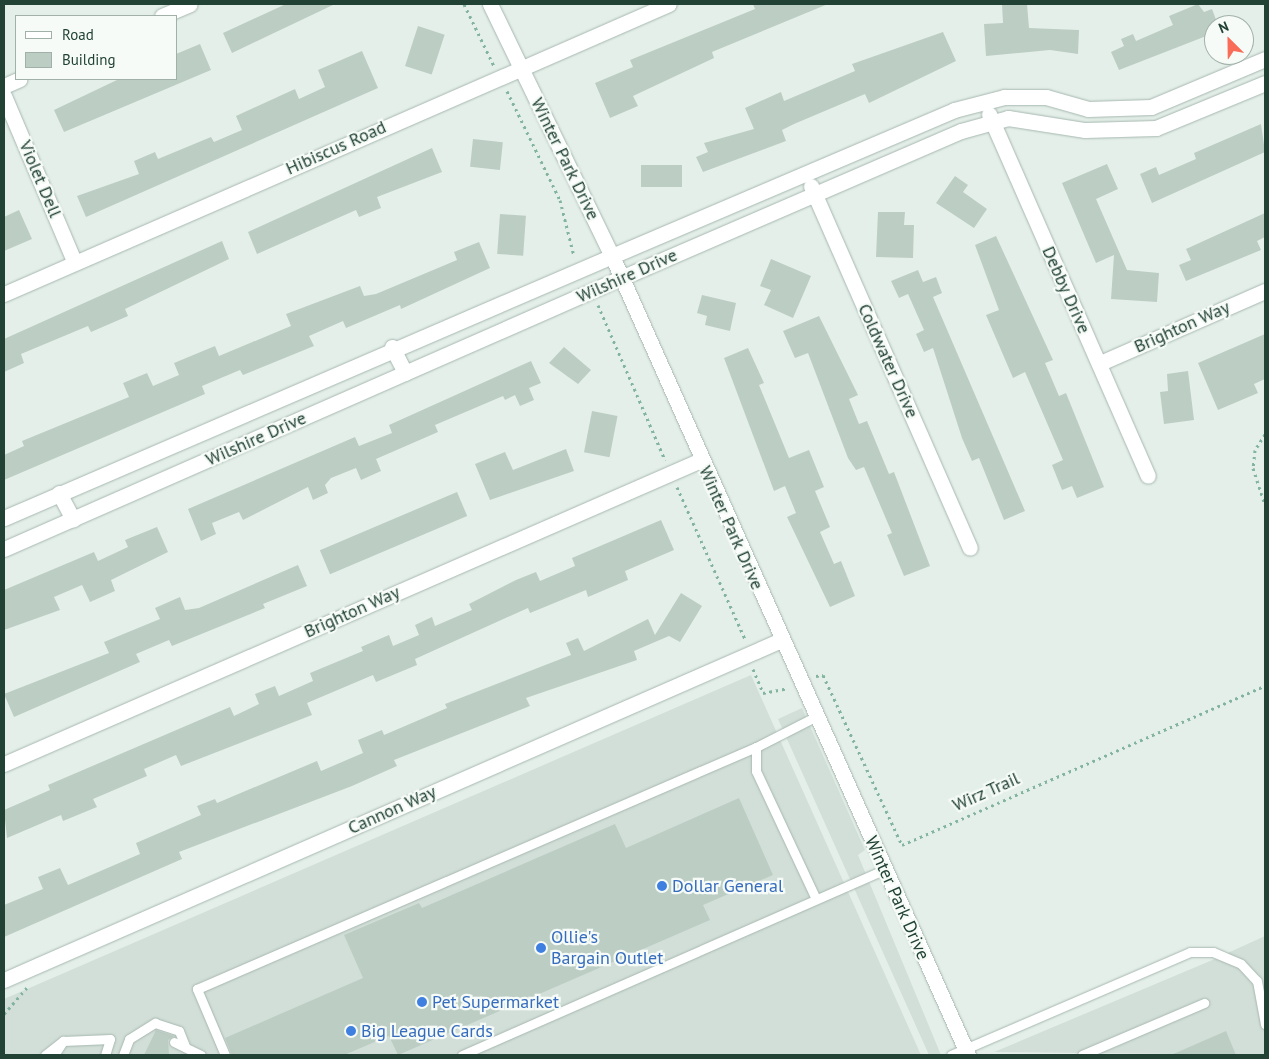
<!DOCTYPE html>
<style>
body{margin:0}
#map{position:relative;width:1269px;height:1059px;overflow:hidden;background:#e4efe9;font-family:"PT Sans",sans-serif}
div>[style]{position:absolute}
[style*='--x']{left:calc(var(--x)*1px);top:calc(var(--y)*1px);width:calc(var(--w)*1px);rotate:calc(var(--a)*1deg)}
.built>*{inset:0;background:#d2dfd8}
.building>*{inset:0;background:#bccdc4;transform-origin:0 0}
.path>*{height:3px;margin-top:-1.5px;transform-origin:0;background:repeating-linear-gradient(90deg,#83b49f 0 2.5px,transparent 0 6.5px)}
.roads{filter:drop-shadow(0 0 1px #a6b8b0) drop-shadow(0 0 1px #a6b8b0)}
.lane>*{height:9px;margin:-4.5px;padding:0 4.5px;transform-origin:4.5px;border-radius:4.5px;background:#fff}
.street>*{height:15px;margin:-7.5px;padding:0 7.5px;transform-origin:7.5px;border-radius:7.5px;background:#fff}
.secondary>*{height:15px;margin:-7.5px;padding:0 7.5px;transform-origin:7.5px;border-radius:7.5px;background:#fff}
.dots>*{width:14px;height:14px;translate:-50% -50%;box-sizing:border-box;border:2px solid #f6fbf7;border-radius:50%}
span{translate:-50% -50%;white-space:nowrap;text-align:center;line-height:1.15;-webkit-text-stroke:4.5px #f6fbf7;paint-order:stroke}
.street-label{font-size:18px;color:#224236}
.shop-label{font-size:18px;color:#366cbe}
.left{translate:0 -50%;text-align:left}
.frame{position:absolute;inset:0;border:5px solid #224236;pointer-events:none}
.legend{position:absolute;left:15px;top:15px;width:162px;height:65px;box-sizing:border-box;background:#f6fbf7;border:1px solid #a1b1aa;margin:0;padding:6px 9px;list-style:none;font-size:15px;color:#224236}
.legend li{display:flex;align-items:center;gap:10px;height:25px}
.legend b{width:25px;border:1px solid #a1b1aa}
.north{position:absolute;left:1204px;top:15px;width:50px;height:50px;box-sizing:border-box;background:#f6fbf7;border:1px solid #a1b1aa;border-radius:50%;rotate:337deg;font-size:14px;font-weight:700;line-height:20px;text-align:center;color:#224236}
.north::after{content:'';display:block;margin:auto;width:18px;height:22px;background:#f96d58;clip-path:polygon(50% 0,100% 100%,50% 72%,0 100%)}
</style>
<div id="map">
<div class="built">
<div style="clip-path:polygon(751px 675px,921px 1055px,4px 1055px,4px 999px)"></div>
<div style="clip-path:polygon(802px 708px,865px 850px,858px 855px,941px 1055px,929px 1055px,778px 719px)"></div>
<div style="clip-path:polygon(1265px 936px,1265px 1055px,994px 1052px,1210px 961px)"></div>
</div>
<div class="building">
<div style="clip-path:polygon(286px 4px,335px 4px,232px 53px,223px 33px)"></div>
<div style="clip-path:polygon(753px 4px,828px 4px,712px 52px,714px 58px,633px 96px,638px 106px,610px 118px,595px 83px,633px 67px,630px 60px,755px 9px)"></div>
<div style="clip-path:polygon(1002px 4px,1027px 4px,1029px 28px,1079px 30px,1078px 54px,1050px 50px,986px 56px,984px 24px,1003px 23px)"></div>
<div style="clip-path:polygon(1198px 4px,1204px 12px,1212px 9px,1218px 25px,1214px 25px,1214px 33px,1119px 70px,1111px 52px,1124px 46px,1121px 39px,1133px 34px,1136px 41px,1173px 25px,1169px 16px)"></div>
<div style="left:418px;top:26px;width:28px;height:42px;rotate:18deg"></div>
<div style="clip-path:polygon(943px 32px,956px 61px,869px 103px,865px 94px,794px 124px,782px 130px,786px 141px,703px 172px,696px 157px,708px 152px,704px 143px,754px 129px,745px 108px,781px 92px,784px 101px,855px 71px,852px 64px)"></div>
<div style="clip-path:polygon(200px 44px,211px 70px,64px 132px,54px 110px,119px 79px,176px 79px,176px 54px)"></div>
<div style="clip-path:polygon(362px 51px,378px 88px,86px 217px,77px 196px,139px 174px,134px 161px,155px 152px,158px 159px,211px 137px,214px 142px,242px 130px,236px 116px,295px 89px,299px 99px,325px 87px,318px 70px)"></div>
<div style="clip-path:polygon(1261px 124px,1265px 152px,1152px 203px,1140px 174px,1156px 167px,1159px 175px,1196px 159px,1194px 153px)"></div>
<div style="left:473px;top:139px;width:30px;height:28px;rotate:6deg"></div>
<div style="clip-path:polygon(432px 148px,442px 172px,377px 197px,381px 208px,359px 217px,356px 210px,257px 254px,248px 232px)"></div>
<div style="clip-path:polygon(1107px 164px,1118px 189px,1096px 199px,1127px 270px,1159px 273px,1157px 302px,1111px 299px,1114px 255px,1096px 263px,1062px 183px)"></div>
<div style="left:641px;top:165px;width:41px;height:22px"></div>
<div style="clip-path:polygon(955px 176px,968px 185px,963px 192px,987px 209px,974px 228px,936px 203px)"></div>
<div style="clip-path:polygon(19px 210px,32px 239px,4px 251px,4px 217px)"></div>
<div style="clip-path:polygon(878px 212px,905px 212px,904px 225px,914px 225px,913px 258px,876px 257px)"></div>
<div style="clip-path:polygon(1265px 213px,1265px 237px,1257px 241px,1261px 250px,1186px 281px,1179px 265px,1191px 260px,1186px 249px)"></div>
<div style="left:500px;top:214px;width:26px;height:40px;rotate:4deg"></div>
<div style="clip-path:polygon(996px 236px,1053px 360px,1045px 363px,1059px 396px,1066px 393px,1104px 487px,1077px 498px,1072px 486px,1062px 490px,1052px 465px,1063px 460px,1025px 372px,1013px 378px,986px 315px,999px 310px,975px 245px)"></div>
<div style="clip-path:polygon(222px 241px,229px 259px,125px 309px,128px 316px,91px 332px,88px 326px,21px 354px,24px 363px,4px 372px,4px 339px)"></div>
<div style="clip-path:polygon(479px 242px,490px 268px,401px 309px,400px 305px,346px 328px,343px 321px,309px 336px,314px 346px,243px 375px,240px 370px,202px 386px,205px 394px,4px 480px,4px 455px,24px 446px,22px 441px,129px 397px,123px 383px,147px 373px,153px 386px,179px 375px,174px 363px,215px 346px,219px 356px,291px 326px,286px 314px,360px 286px,364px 296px,376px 294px,457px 260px,454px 252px)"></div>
<div style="clip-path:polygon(771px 259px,811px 276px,793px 318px,764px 305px,771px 290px,760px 286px)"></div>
<div style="clip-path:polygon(918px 270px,923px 282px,936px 277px,942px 293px,933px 297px,1025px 511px,1004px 520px,979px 458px,972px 461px,962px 438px,933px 348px,924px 352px,916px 334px,924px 330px,908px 294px,899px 298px,891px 281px)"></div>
<div style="clip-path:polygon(702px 295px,736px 303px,730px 331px,705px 325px,707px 316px,697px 313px)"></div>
<div style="clip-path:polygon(819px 316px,858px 395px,849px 399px,859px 424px,867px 421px,889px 474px,894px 472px,930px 566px,904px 576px,887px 535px,892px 533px,864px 467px,856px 470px,848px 458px,808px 353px,795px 358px,783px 331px)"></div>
<div style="clip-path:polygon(1265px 334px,1265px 379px,1254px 384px,1258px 393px,1218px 410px,1198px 363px)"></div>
<div style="clip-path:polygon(564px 347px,591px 370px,578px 384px,549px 363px)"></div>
<div style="clip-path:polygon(748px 348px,764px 383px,759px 385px,789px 458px,809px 450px,824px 487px,815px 491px,830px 527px,820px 532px,834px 564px,841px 561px,855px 596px,830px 607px,787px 517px,796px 513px,785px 486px,774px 491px,724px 358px)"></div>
<div style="clip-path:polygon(531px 361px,541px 383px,529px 388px,534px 400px,520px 406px,515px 395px,505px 400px,503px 396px,435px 425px,438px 432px,376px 459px,381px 471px,361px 480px,356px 468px,331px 478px,325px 485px,328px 493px,313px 500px,308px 487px,243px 520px,239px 512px,212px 523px,216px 534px,201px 541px,188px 509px,355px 437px,359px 446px,392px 433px,389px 425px)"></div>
<div style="clip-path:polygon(1188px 371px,1194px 420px,1164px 424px,1160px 392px,1168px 391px,1167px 374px)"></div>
<div style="left:592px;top:411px;width:26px;height:42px;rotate:11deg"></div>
<div style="clip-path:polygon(566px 449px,574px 471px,490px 500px,475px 464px,505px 452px,513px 470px)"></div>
<div style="left:457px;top:492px;width:26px;height:149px;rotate:67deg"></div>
<div style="clip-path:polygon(661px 520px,674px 550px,625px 571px,628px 580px,588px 597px,586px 590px,530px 613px,528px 608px,415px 659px,417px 665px,376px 682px,373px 675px,307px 703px,312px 715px,181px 766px,176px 755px,144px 769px,147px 776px,93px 799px,97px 807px,63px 821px,61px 815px,7px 838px,4px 810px,50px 790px,48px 785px,230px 707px,234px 716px,259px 704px,255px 694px,275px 686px,279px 696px,313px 681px,310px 673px,363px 651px,361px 647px,389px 635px,393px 646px,419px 635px,415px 625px,432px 617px,435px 626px,472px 610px,469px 604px,516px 580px,536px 572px,540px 581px,575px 566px,572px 558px)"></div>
<div style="clip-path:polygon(157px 527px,168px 552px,111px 580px,115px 591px,90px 602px,82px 585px,54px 597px,60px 610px,4px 630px,4px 590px,94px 552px,98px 561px,128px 547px,125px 540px)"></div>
<div style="clip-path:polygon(298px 565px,307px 586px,263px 604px,265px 608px,172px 646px,169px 640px,136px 654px,140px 662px,14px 717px,4px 694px,109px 653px,104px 642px,160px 619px,155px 608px,180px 597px,185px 610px,199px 608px)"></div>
<div style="clip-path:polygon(681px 593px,702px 606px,680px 642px,669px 636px,634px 651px,637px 660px,526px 698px,530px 706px,394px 760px,397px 766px,352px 786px,179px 852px,182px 859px,4px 937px,4px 905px,43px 889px,38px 877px,60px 868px,68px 885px,140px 854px,136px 843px,201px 815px,197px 806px,215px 799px,217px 803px,317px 761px,321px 771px,363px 753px,358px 740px,382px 730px,384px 735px,447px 708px,445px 704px,571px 655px,566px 643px,578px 638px,584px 651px,648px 619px,655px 635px)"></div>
<div style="clip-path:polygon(739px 798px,773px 875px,703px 905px,710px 920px,398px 1055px,389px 1036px,344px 1055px,232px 1055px,225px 1038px,363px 978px,344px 935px,419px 903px,422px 908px,615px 824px,626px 848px)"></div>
<div style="clip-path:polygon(156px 1030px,174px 1036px,168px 1040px,169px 1055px,144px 1055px)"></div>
<div style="clip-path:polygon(1226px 1031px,1236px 1055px,1171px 1055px)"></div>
</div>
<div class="path">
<div style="--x:464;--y:4;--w:69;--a:64.2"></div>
<div style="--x:507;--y:91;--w:121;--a:64.1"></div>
<div style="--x:560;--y:200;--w:58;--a:76"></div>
<div style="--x:598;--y:305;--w:169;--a:66.6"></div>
<div style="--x:1265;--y:434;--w:19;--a:122"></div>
<div style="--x:1255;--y:450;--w:18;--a:96"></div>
<div style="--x:1253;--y:468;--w:38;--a:72"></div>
<div style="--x:677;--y:487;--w:167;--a:65.9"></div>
<div style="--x:753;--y:669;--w:26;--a:67"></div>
<div style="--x:763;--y:693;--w:25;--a:-11"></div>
<div style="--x:816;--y:676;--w:7;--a:-8"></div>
<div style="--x:823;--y:675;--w:187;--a:65.1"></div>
<div style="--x:902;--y:845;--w:396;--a:-23.7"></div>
<div style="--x:4;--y:1014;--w:35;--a:-49"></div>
</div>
<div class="roads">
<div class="lane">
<div style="--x:815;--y:717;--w:66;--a:153"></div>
<div style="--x:756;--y:747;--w:24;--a:90"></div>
<div style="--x:756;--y:771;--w:141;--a:64.9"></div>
<div style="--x:174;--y:1042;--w:30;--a:26"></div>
<div style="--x:45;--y:1055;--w:23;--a:-38"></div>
<div style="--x:63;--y:1041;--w:47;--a:-2.4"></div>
<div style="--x:110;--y:1039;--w:17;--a:107"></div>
<div style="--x:54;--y:1055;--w:17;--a:-57"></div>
<div style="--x:123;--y:1055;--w:17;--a:-69"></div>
<div style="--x:129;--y:1039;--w:31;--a:-32"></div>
<div style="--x:155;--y:1023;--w:25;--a:18"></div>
<div style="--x:179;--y:1031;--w:16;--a:68"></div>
<div style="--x:225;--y:1055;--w:72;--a:-113"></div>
<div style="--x:197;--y:989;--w:609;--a:-23.41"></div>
<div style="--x:462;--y:1055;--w:460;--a:-23.7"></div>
<div style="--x:951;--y:1055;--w:260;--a:-23.3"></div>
<div style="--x:1190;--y:952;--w:23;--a:0"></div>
<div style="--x:1213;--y:952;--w:30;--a:23"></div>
<div style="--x:1241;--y:964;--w:23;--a:47"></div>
<div style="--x:1257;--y:981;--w:44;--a:79.5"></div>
<div style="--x:1082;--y:1055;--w:133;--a:-23.1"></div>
</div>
<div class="street">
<div style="--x:162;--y:16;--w:30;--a:-23"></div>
<div style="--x:4;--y:86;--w:17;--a:-24"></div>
<div style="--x:4;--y:96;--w:181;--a:67"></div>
<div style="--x:989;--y:114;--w:395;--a:66.3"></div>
<div style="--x:811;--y:186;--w:395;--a:66.3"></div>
<div style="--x:612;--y:256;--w:372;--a:-23.1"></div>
<div style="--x:954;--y:110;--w:52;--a:-14.6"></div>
<div style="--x:1004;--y:97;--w:42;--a:0"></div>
<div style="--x:1046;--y:97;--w:44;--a:15.9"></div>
<div style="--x:1088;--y:109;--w:63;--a:-1.8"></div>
<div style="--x:1151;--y:107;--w:124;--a:-22.8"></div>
<div style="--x:621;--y:278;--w:370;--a:-23.4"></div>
<div style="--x:961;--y:131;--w:49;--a:-15.5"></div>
<div style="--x:1008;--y:118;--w:78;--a:8.9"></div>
<div style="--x:1085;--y:130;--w:71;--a:-1.6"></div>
<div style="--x:1156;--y:128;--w:118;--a:-22.4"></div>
<div style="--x:4;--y:294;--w:725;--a:-23.56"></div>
<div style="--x:1100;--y:363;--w:180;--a:-23.6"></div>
<div style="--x:4;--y:764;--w:760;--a:-23.56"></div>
<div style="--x:4;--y:980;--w:848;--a:-23.63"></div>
</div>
<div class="secondary">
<div style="--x:490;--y:4;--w:280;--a:64.2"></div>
<div style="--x:612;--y:256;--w:875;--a:65.98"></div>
<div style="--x:392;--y:347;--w:29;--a:63"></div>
<div style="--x:59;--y:493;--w:30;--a:62"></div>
<div style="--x:4;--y:518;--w:662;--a:-23.31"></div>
<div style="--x:4;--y:549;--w:674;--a:-23.71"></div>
</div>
</div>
<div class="dots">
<div style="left:662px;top:886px;background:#3f7fe0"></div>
<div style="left:541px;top:948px;background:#3f7fe0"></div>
<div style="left:422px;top:1002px;background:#3f7fe0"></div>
<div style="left:351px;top:1031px;background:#3f7fe0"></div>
</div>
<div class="street-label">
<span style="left:336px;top:148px;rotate:-24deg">Hibiscus Road</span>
<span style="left:565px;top:159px;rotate:64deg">Winter Park Drive</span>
<span style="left:40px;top:179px;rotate:67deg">Violet Dell</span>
<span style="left:627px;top:276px;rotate:-24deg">Wilshire Drive</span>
<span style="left:1066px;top:290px;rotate:66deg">Debby Drive</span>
<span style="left:1182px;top:327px;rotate:-24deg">Brighton Way</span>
<span style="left:888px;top:361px;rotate:66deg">Coldwater Drive</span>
<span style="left:256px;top:439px;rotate:-24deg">Wilshire Drive</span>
<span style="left:731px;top:528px;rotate:66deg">Winter Park Drive</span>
<span style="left:352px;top:612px;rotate:-24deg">Brighton Way</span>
<span style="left:986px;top:792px;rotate:-24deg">Wirz Trail</span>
<span style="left:392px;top:810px;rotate:-24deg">Cannon Way</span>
<span style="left:897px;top:898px;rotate:66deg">Winter Park Drive</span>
</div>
<div class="shop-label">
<span class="left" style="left:672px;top:886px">Dollar General</span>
<span class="left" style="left:551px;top:948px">Ollie's<br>Bargain Outlet</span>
<span class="left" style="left:432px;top:1002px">Pet Supermarket</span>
<span class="left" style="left:361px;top:1031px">Big League Cards</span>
</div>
<div class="frame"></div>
<ul class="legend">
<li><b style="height:6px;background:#fff"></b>Road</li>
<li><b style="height:14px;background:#bccdc4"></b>Building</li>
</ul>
<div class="north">N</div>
</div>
